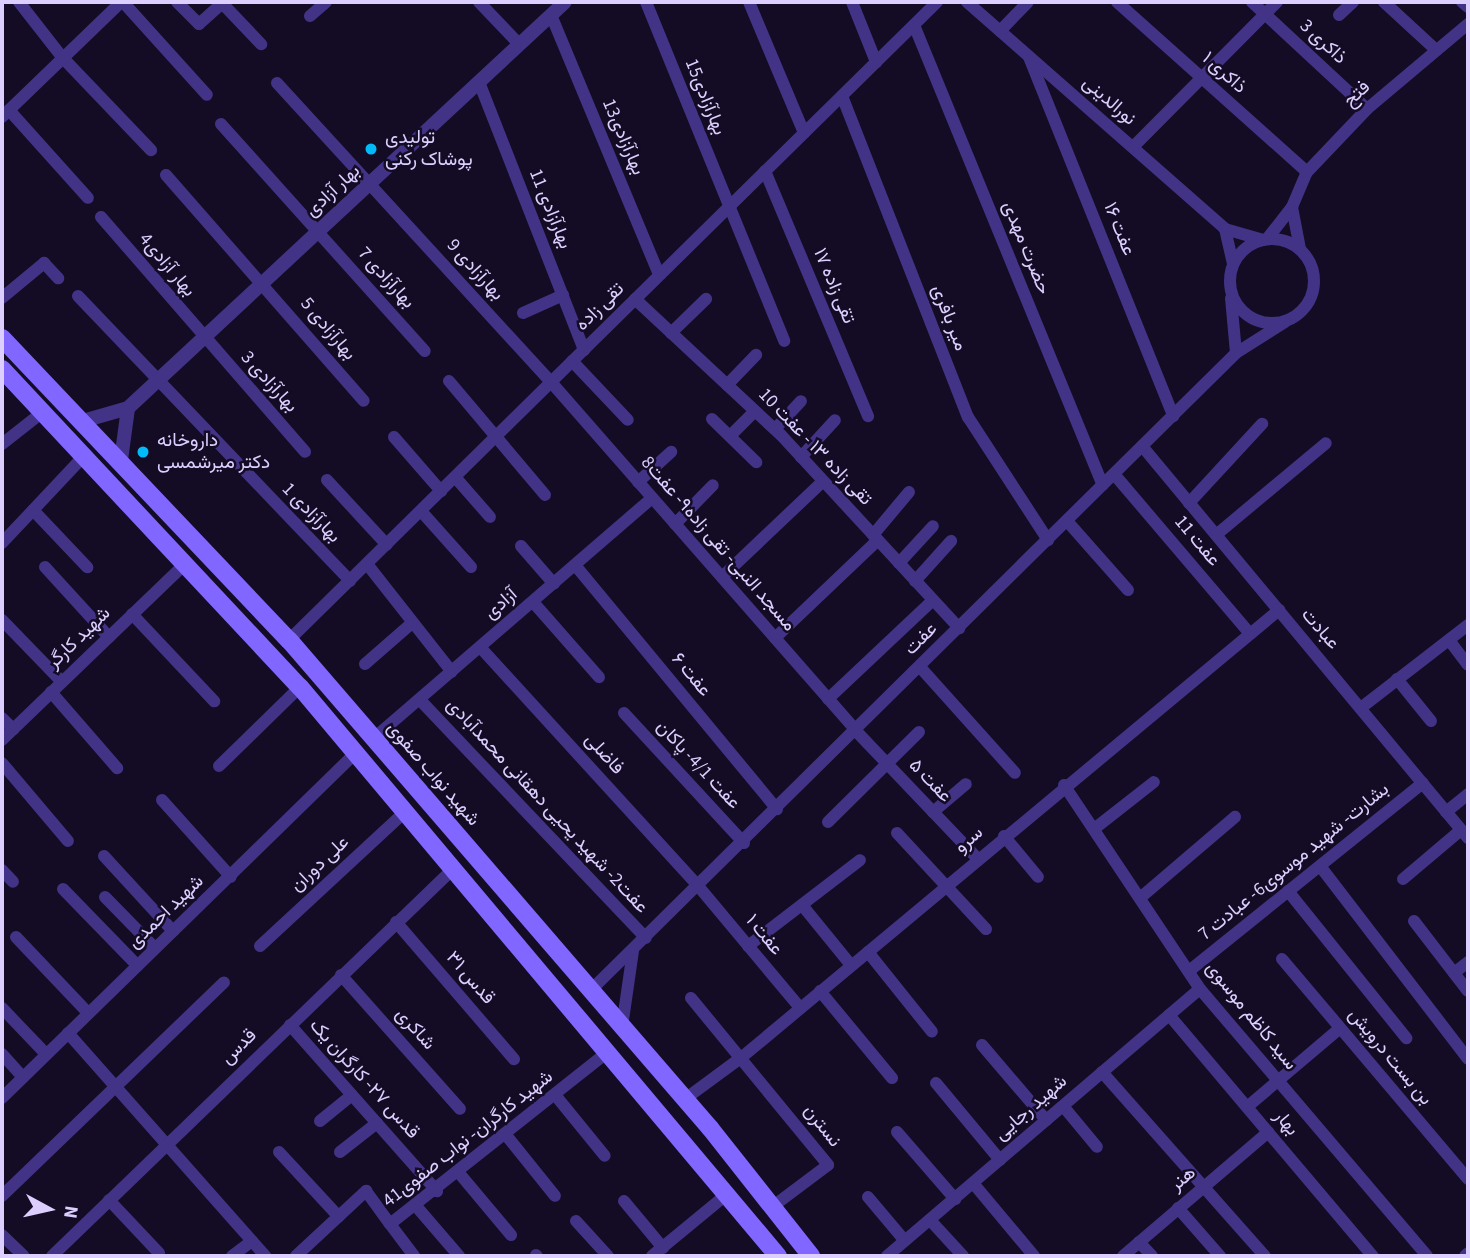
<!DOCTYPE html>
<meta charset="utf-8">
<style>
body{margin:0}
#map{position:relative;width:1470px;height:1258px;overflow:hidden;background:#140c24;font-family:"Source Sans 3",Vazirmatn,sans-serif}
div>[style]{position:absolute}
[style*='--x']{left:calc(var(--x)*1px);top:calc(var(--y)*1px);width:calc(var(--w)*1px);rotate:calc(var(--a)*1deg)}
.minor>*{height:12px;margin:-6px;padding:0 6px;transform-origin:6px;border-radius:6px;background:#433387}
.minor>.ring{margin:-6px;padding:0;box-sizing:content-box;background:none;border:12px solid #433387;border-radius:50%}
.tertiary>*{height:14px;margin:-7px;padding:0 7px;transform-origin:7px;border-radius:7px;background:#433387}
.secondary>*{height:18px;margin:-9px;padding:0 9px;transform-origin:9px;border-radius:9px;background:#8166ff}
.dots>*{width:19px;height:19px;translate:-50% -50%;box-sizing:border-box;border:4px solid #140c24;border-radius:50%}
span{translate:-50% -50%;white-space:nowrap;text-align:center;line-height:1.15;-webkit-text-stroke:5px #140c24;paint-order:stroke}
.street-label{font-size:19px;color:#dccfff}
.poi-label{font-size:19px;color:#dccfff}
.left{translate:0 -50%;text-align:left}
.frame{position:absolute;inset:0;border:4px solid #dccfff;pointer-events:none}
.north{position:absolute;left:14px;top:1174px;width:70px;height:70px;-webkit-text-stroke:5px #140c24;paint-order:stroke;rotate:98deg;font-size:19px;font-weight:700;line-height:28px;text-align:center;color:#dccfff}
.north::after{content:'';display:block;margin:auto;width:24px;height:32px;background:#dccfff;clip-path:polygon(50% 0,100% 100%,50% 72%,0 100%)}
</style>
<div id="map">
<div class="minor">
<div style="--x:19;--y:2;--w:70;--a:52"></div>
<div style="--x:62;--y:57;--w:129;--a:46.3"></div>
<div style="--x:123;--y:2;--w:125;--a:47.9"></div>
<div style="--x:177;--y:2;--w:31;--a:45"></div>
<div style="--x:199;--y:24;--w:31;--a:-42"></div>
<div style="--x:222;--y:3;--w:57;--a:46.4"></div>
<div style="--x:479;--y:2;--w:58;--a:46.4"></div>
<div style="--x:646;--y:2;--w:366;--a:67.8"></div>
<div style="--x:749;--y:2;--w:142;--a:67.2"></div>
<div style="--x:852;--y:2;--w:65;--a:68.2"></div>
<div style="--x:967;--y:2;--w:344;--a:41.3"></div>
<div style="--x:1225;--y:229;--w:40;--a:16"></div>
<div style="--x:1117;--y:2;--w:255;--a:41.8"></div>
<div style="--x:1252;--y:2;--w:157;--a:42.9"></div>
<div style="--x:1384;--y:2;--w:71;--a:42.7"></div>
<div style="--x:1462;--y:2;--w:8;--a:40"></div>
<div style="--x:551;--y:15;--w:281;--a:67.4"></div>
<div style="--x:1339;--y:15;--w:19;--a:-43"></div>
<div style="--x:310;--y:16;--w:21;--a:-41"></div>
<div style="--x:914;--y:25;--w:497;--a:67.7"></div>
<div style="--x:1000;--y:31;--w:40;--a:-46"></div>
<div style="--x:1029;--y:57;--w:387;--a:68.1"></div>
<div style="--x:479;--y:82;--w:288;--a:68.6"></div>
<div style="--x:277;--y:83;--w:406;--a:47.5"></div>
<div style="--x:551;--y:382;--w:463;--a:48.8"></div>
<div style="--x:856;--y:731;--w:175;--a:46.4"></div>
<div style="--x:842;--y:96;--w:345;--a:68.6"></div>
<div style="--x:968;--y:417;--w:147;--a:57"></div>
<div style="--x:9;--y:110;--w:118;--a:48.1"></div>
<div style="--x:2;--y:117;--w:165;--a:-44"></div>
<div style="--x:221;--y:124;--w:305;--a:48.1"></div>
<div style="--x:1133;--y:147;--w:204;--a:-45.2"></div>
<div style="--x:765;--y:171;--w:266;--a:67.2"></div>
<div style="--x:166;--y:175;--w:300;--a:48.8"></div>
<div style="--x:1292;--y:207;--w:43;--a:79.2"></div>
<div style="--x:101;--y:217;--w:311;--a:49"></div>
<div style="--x:1225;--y:229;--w:36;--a:77"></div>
<div class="ring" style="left:1230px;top:239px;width:72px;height:72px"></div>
<div style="--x:1267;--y:239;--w:41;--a:-52"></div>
<div style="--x:1292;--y:207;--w:38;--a:-67"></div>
<div style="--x:1307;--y:172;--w:87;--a:-46.4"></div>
<div style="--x:1367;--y:109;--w:132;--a:-40.1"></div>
<div style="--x:78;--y:296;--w:394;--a:46.3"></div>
<div style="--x:2;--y:298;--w:55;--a:-39.8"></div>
<div style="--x:44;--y:263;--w:21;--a:47"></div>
<div style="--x:1231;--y:298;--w:55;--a:84.8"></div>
<div style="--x:635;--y:299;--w:200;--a:43"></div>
<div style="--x:781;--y:435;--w:263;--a:47.3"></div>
<div style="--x:523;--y:313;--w:44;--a:-24.2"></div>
<div style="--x:671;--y:333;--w:49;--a:-44.2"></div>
<div style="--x:572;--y:361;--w:81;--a:46.5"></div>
<div style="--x:449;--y:381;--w:149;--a:49.9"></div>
<div style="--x:727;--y:385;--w:42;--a:-46"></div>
<div style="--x:712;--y:419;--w:62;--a:44.3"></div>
<div style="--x:775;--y:429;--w:38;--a:-47"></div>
<div style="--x:730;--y:436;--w:35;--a:-45"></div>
<div style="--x:394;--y:437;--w:72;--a:49"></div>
<div style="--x:2;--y:444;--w:53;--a:-38.2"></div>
<div style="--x:1142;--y:446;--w:510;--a:50.25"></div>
<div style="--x:801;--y:457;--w:50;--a:-47.4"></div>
<div style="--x:1114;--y:474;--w:210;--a:49.6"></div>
<div style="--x:455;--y:477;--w:53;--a:48.8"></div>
<div style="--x:327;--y:480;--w:88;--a:47.3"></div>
<div style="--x:638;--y:482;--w:45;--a:-42.3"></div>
<div style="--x:1189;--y:503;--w:108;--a:-47.3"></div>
<div style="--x:33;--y:510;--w:79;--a:46.5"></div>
<div style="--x:421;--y:511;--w:75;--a:48.2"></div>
<div style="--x:1067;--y:521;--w:92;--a:48.5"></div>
<div style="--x:675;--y:524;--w:54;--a:-45.7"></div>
<div style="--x:873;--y:535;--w:56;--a:-50.1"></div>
<div style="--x:1216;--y:535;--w:143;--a:-39.9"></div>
<div style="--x:2;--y:543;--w:122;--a:-46.7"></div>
<div style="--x:521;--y:546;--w:50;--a:49"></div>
<div style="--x:899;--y:563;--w:50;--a:-47.4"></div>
<div style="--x:367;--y:564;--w:137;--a:51.8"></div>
<div style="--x:575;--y:565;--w:317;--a:50.4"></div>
<div style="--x:45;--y:567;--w:95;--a:47.6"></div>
<div style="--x:722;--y:577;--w:139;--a:-43.5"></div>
<div style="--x:915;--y:581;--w:54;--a:-48"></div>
<div style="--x:533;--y:602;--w:100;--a:48.7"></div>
<div style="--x:132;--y:614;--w:120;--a:46.7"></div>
<div style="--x:2;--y:620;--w:86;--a:45.9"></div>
<div style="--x:775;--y:638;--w:142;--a:-43.6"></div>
<div style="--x:289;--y:640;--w:909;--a:-44.55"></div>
<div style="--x:1449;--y:640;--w:31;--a:53"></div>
<div style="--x:480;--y:647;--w:325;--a:47.6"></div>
<div style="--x:699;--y:887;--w:158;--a:50.1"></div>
<div style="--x:365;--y:664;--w:62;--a:-41.1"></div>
<div style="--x:920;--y:667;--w:142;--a:48.1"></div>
<div style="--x:1397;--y:679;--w:54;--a:51"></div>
<div style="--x:51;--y:692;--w:101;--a:49"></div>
<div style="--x:828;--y:699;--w:144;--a:-43.3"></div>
<div style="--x:420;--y:700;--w:328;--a:46.5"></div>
<div style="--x:1362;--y:707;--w:134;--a:-37.7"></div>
<div style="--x:624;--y:713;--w:177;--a:47.3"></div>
<div style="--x:2;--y:718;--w:16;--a:45"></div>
<div style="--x:374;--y:738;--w:367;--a:-40.8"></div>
<div style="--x:2;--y:740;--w:254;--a:-43.9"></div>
<div style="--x:2;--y:763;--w:102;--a:49.8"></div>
<div style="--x:219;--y:766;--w:113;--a:-44.3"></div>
<div style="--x:1064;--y:785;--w:245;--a:56.3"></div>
<div style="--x:1200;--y:989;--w:350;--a:49.6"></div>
<div style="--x:162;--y:800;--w:103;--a:48.1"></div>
<div style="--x:933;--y:812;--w:43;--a:-40.3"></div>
<div style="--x:1446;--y:812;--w:28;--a:-39"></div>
<div style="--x:828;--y:822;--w:128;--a:-44.7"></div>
<div style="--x:1094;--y:829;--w:76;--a:-38.1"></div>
<div style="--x:897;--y:833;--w:131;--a:47.2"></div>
<div style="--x:1004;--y:836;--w:53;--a:50.3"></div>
<div style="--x:104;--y:856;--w:102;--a:47.4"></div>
<div style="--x:1320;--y:866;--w:243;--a:52.5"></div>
<div style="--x:2;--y:870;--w:16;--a:47"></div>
<div style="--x:1403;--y:879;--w:76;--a:-40.2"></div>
<div style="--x:63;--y:889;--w:107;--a:45.8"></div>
<div style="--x:1288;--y:891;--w:189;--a:51.2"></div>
<div style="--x:105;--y:897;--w:71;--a:45.6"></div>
<div style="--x:1140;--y:898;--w:125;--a:-40.5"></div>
<div style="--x:802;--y:905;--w:77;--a:50.8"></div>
<div style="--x:1414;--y:921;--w:88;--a:52.4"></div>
<div style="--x:396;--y:922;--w:181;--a:49.3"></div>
<div style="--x:16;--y:937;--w:105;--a:46.5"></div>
<div style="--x:260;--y:946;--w:199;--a:-42.8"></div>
<div style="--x:748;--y:946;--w:141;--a:-37.5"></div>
<div style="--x:868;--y:952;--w:102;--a:51.3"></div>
<div style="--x:1282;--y:959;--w:288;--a:49.8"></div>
<div style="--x:1189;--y:971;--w:300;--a:-38.8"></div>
<div style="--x:1454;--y:973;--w:18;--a:-38"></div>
<div style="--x:341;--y:975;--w:179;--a:48.4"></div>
<div style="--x:591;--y:990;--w:907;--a:-44.64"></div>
<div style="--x:1236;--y:353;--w:58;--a:-32.3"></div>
<div style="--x:820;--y:991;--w:113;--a:50.4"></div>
<div style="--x:691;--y:998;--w:216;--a:50.6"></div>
<div style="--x:828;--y:1165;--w:70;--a:143.1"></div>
<div style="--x:2;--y:1008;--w:64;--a:46.3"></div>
<div style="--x:1169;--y:1015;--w:316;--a:49.8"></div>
<div style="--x:290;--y:1025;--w:222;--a:48.5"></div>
<div style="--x:622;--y:1027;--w:77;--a:-81.8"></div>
<div style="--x:68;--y:1033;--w:298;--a:48.5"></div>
<div style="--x:982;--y:1045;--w:99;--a:49.5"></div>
<div style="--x:2;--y:1054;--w:31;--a:48"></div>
<div style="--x:1102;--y:1072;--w:246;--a:48.5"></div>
<div style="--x:936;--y:1083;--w:100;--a:50.3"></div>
<div style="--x:556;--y:1096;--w:77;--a:50.8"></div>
<div style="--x:2;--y:1098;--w:495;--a:-44.3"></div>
<div style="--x:685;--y:1099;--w:71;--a:-36.4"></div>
<div style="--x:742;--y:1057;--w:699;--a:-39.77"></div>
<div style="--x:1063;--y:1106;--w:53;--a:50.3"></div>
<div style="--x:1247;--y:1107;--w:122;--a:-40.3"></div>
<div style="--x:320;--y:1121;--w:41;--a:-39.1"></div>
<div style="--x:897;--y:1132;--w:89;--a:49.1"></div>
<div style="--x:506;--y:1135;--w:78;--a:51.2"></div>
<div style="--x:279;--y:1152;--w:88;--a:47.3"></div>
<div style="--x:340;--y:1152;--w:47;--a:-38.1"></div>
<div style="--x:459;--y:1173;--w:81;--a:50"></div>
<div style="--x:973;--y:1183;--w:95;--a:50.1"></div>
<div style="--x:2;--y:1196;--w:308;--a:-43.9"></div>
<div style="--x:868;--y:1197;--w:57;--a:49.9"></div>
<div style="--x:109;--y:1200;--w:73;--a:46.7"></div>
<div style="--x:624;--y:1201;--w:61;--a:50.3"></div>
<div style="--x:416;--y:1206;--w:66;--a:49.3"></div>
<div style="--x:1178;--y:1208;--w:64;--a:48.8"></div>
<div style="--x:930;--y:1220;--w:49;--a:47.5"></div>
<div style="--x:576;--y:1221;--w:47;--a:47.6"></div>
<div style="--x:390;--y:1224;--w:40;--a:53"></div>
<div style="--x:2;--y:1235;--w:30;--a:44"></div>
<div style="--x:1139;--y:1242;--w:19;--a:47"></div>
<div style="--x:536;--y:1255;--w:1;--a:45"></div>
<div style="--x:52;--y:1256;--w:560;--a:-43.99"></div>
<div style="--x:232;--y:1256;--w:25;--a:-37"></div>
<div style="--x:296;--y:1256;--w:96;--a:-42.9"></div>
<div style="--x:366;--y:1191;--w:41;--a:54"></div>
<div style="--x:390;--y:1224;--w:279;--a:-38.3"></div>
<div style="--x:652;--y:1256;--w:96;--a:-39.5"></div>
<div style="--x:887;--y:1256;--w:411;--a:-40.5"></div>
<div style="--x:1123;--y:1256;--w:191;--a:-40.5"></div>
<div style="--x:1465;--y:1256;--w:4;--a:-45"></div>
</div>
<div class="tertiary">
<div style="--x:83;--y:421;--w:47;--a:-16.1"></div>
<div style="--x:128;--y:408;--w:596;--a:-42.89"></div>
<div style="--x:121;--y:460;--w:52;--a:-82.3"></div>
</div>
<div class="secondary">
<div style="--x:2;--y:338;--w:417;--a:46.5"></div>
<div style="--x:289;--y:640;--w:645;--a:49.22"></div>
<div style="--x:710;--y:1128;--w:163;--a:51.7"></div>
<div style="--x:2;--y:369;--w:436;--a:46.9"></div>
<div style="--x:300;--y:687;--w:743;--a:49.97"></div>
</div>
<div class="dots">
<div style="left:371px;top:149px;background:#00bafa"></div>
<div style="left:143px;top:452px;background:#00bafa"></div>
</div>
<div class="street-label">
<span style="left:1323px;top:42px;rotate:43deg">ذاکری 3</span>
<span style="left:1224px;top:73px;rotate:42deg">ذاکری ۱</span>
<span style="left:1357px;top:94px;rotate:-43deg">فتح</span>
<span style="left:705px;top:97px;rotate:68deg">بهارآزادی15</span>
<span style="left:1109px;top:101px;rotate:41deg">نورالدینی</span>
<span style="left:623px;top:137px;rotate:67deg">بهارآزادی13</span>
<span style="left:333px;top:191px;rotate:-43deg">بهار آزادی</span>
<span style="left:550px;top:209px;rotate:68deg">بهارآزادی 11</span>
<span style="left:1119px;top:229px;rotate:68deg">عفت ۱۶</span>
<span style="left:1026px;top:248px;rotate:68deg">حضرت مهدی</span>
<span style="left:167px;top:265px;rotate:50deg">بهار آزادی4</span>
<span style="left:475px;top:270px;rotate:48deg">بهارآزادی 9</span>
<span style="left:386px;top:278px;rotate:48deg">بهارآزادی 7</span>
<span style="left:834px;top:286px;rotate:67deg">تقی زاده ۱۷</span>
<span style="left:600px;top:307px;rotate:-45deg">تقی زاده</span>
<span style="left:949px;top:318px;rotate:69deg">میر بافری</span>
<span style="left:328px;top:329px;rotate:50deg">بهارآزادی 5</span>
<span style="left:269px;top:382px;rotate:48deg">بهارآزادی 3</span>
<span style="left:815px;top:447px;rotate:46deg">تقی زاده ۱۳ - عفت 10</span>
<span style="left:311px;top:513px;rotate:46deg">بهارآزادی 1</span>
<span style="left:1197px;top:541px;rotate:50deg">عفت 11</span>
<span style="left:718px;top:544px;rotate:49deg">مسجد النبی- تقی زاده۹- عفت8</span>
<span style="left:501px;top:604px;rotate:-41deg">آزادی</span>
<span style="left:1320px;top:629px;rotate:49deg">عبادت</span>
<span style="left:79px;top:638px;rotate:-44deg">شهید کارگر</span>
<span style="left:921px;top:639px;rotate:-45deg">عفت</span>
<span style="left:691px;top:675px;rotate:50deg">عفت ۶</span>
<span style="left:604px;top:754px;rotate:48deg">فاضلی</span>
<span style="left:698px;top:765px;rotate:47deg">عفت 4/1- پاکان</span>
<span style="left:433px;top:774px;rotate:49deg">شهید نواب صفوی</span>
<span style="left:930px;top:781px;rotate:46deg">عفت ۵</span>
<span style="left:547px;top:806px;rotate:47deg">عفت2- شهید یحیی دهقانی محمدآبادی</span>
<span style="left:969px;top:840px;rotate:-41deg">سرو</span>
<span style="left:1294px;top:862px;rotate:-39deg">بشارت- شهید موسوی6- عبادت 7</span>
<span style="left:320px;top:864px;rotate:-43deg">علی دوران</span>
<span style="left:166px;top:912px;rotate:-44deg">شهید احمدی</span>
<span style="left:764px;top:935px;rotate:50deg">عفت ۱</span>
<span style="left:470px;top:978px;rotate:49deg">قدس ۳۱</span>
<span style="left:1251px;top:1016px;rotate:51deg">سید کاظم موسوی</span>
<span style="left:415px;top:1029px;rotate:48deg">شاکری</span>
<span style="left:239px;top:1047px;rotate:-44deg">قدس</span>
<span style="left:1390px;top:1057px;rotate:50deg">بن بست درویش</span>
<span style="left:364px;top:1079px;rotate:48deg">قدس ۲۷- کارگران یک</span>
<span style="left:1031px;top:1108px;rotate:-41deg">شهید رجایی</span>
<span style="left:1286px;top:1123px;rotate:50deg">بهار</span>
<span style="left:822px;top:1126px;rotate:52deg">نسترن</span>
<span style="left:468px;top:1139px;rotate:-38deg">شهید کارگران- نواب صفوی41</span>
<span style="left:1183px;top:1179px;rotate:-40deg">هنر</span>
</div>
<div class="poi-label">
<span class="left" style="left:385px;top:149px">تولیدی<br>پوشاک رکنی</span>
<span class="left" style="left:157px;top:452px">داروخانه<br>دکتر میرشمسی</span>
</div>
<div class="frame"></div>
<div class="north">N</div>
</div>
